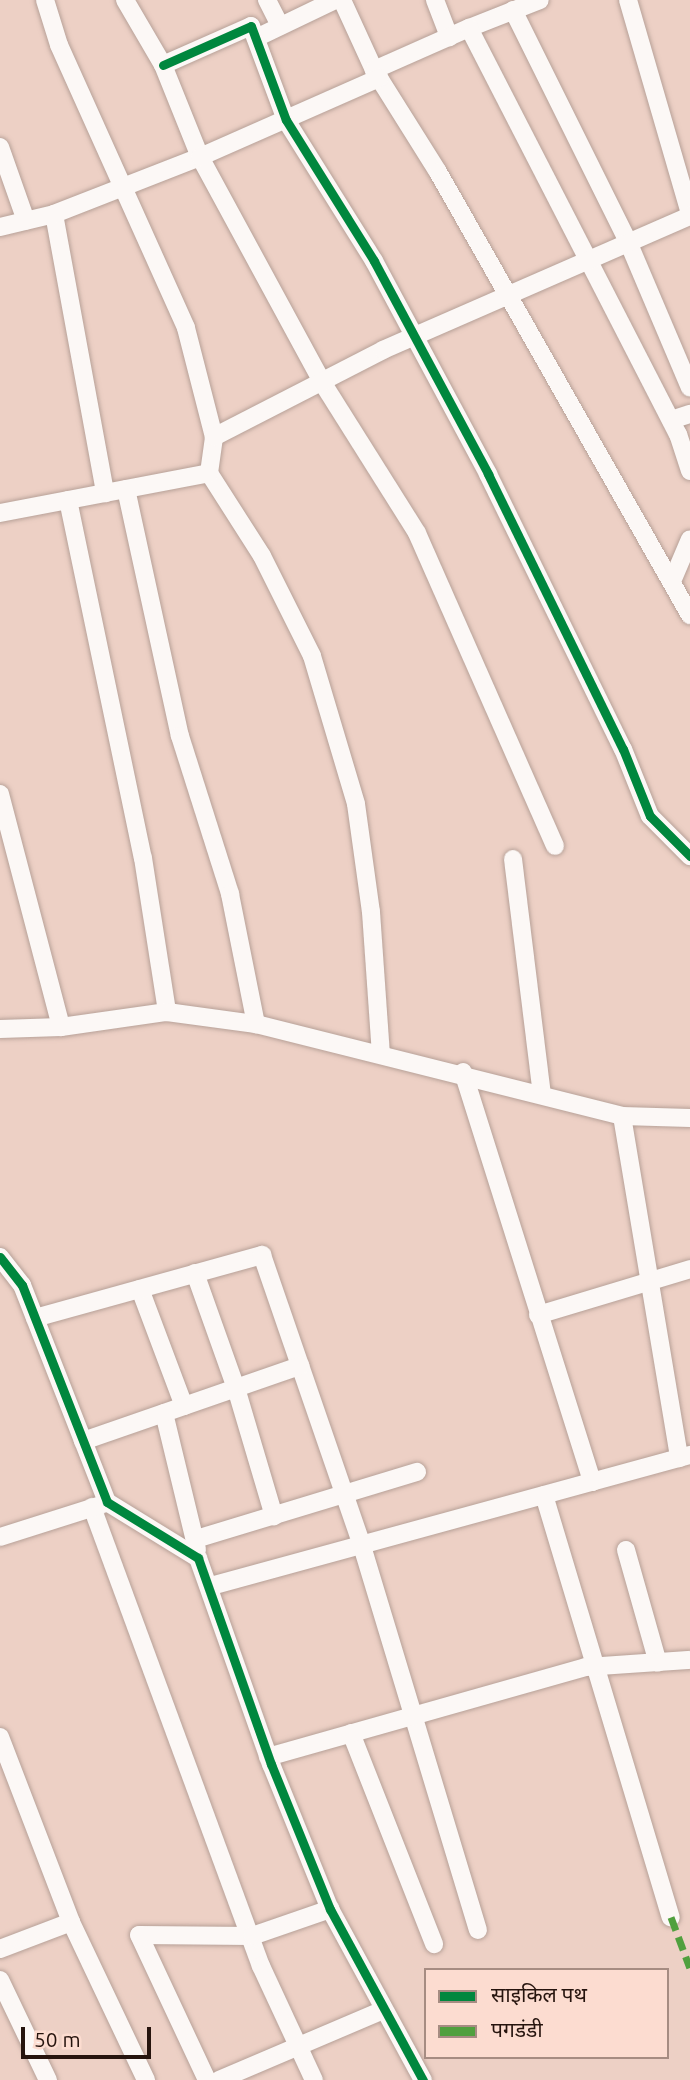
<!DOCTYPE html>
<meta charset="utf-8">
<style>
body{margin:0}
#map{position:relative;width:690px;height:2080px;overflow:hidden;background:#edd0c5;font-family:Ubuntu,"Noto Sans Devanagari",sans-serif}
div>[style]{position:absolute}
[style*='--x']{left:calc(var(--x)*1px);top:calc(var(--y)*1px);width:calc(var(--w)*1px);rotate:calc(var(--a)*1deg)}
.roads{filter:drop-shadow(0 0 2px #b7a198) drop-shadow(0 0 2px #b7a198)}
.street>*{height:18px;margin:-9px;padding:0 9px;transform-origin:9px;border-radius:9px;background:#fcf8f6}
.quiet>*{height:7px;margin-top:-3.5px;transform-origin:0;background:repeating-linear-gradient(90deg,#50a03e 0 14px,transparent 0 21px)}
.cycleway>*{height:9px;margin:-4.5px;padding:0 4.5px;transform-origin:4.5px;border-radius:4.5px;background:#00873e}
span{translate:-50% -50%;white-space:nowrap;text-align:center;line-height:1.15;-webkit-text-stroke:7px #fcdcd0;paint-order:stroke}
.legend{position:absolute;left:424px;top:1968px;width:245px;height:91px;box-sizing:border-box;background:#fcdcd0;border:2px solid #a68c82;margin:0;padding:9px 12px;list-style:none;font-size:21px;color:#26140e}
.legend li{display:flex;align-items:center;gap:14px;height:35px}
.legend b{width:35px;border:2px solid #a68c82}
.scale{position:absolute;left:21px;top:2027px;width:130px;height:32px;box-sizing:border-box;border:4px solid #26140e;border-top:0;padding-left:9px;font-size:21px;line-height:24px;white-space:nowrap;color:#26140e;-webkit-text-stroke:5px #fcdcd0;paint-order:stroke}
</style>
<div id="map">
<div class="roads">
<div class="street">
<div style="--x:45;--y:0;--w:47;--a:72.7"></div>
<div style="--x:59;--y:45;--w:310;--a:65.8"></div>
<div style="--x:186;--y:328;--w:113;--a:75.6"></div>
<div style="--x:125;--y:0;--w:75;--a:59.7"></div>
<div style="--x:163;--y:65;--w:99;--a:68.1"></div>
<div style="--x:200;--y:157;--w:256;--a:61.5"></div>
<div style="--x:322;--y:382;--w:178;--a:57.8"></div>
<div style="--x:417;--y:533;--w:342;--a:66.2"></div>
<div style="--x:267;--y:0;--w:29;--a:63"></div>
<div style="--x:342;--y:0;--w:77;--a:65.4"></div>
<div style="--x:374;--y:70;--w:120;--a:57.9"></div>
<div style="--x:438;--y:172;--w:510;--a:60.37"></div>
<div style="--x:435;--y:0;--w:40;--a:69"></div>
<div style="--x:628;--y:0;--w:223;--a:73.8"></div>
<div style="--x:513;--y:10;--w:261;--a:63.6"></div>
<div style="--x:629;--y:244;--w:156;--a:67"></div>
<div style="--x:469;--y:28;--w:76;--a:-21.5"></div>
<div style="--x:256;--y:38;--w:88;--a:-25.7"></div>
<div style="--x:163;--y:65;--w:96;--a:-23.9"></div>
<div style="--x:251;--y:26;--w:100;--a:69.6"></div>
<div style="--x:286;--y:120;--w:166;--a:58"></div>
<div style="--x:374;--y:261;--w:242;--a:61.8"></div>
<div style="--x:488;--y:474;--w:306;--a:63.9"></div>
<div style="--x:623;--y:749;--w:72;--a:68.1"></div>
<div style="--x:650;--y:816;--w:57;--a:45"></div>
<div style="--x:374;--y:70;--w:104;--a:-23.9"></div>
<div style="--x:469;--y:28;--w:457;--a:62.8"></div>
<div style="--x:678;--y:434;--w:39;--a:72"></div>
<div style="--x:0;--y:147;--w:78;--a:70.6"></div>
<div style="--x:54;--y:214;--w:284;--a:79.6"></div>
<div style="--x:0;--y:227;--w:56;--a:-13.5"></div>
<div style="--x:54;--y:214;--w:157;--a:-21.3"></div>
<div style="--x:200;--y:157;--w:196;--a:-23.8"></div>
<div style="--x:671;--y:420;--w:20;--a:-18"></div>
<div style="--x:209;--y:473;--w:98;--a:57.4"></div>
<div style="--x:262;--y:556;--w:112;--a:63.4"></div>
<div style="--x:312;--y:656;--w:154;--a:73.4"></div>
<div style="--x:356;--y:804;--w:109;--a:82.1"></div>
<div style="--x:371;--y:912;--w:142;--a:86"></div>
<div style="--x:126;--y:489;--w:253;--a:77.7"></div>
<div style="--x:180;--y:736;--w:166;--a:72.4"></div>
<div style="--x:230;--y:894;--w:133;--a:78.7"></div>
<div style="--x:68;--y:500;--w:366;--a:78.2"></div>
<div style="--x:143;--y:858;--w:156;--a:81.1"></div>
<div style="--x:0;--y:513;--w:213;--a:-10.8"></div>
<div style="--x:209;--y:473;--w:36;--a:-82"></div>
<div style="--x:214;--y:437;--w:190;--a:-27.2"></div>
<div style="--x:383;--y:350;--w:335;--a:-23.6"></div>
<div style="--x:673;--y:579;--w:43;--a:-67"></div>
<div style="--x:0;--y:794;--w:241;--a:75.3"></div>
<div style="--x:513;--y:859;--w:237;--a:83"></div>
<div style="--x:0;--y:1029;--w:61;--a:-1.9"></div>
<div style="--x:61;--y:1027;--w:107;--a:-8.1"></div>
<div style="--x:167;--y:1012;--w:90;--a:7.7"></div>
<div style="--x:256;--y:1024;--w:377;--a:14.1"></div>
<div style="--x:622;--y:1116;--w:68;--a:1.7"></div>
<div style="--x:463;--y:1072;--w:430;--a:72.5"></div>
<div style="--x:622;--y:1116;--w:347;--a:80.5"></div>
<div style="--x:0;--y:1257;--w:36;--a:52"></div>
<div style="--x:22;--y:1285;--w:233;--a:68.6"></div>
<div style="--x:107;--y:1502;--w:107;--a:31.6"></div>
<div style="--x:198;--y:1558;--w:219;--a:70.5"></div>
<div style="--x:271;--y:1764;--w:157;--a:67.9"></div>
<div style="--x:330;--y:1909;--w:195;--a:61.5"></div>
<div style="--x:195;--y:1273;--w:122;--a:70.4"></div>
<div style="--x:236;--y:1388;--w:134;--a:73.5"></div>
<div style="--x:140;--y:1289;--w:125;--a:69.4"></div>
<div style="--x:538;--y:1315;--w:159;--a:-16.8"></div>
<div style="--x:35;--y:1318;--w:236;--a:-15.5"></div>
<div style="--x:262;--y:1255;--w:308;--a:71"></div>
<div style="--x:362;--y:1546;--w:401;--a:73.2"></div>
<div style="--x:164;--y:1413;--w:140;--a:76.4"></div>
<div style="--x:83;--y:1441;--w:230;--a:-19.1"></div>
<div style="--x:544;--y:1495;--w:441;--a:73.3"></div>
<div style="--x:92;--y:1507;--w:489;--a:69.8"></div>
<div style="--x:261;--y:1966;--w:126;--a:65.1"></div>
<div style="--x:0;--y:1537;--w:106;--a:-17.6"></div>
<div style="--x:196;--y:1539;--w:231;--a:-16.9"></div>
<div style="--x:626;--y:1550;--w:117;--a:74.2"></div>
<div style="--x:211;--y:1586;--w:497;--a:-15.3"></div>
<div style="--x:351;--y:1733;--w:227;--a:68.5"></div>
<div style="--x:0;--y:1737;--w:198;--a:69"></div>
<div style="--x:71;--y:1922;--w:76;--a:159.2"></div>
<div style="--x:268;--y:1757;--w:330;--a:-15.8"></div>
<div style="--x:586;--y:1667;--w:104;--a:-3.9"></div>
<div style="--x:71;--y:1922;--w:175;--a:64.6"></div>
<div style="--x:0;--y:1980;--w:111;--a:64.4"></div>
<div style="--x:207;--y:2080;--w:160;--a:-115.1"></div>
<div style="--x:139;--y:1935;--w:113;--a:0.5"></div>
<div style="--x:252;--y:1936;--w:83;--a:-19.1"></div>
<div style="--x:219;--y:2080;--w:178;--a:-23.1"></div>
</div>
</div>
<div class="quiet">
<div style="--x:671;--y:1917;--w:54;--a:69.6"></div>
</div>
<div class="cycleway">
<div style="--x:163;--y:65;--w:96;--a:-23.9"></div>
<div style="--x:251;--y:26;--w:100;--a:69.6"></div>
<div style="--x:286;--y:120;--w:166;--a:58"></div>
<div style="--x:374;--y:261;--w:242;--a:61.8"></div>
<div style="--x:488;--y:474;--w:306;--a:63.9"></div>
<div style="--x:623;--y:749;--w:72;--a:68.1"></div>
<div style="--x:650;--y:816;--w:57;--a:45"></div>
<div style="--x:0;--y:1257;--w:36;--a:52"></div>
<div style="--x:22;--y:1285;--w:233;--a:68.6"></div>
<div style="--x:107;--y:1502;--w:107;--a:31.6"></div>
<div style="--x:198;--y:1558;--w:219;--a:70.5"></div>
<div style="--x:271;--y:1764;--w:157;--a:67.9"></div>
<div style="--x:330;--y:1909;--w:195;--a:61.5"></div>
</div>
<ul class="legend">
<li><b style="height:9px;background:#00873e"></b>साइकिल पथ</li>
<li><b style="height:9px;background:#50a03e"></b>पगडंडी</li>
</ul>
<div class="scale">50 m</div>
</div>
